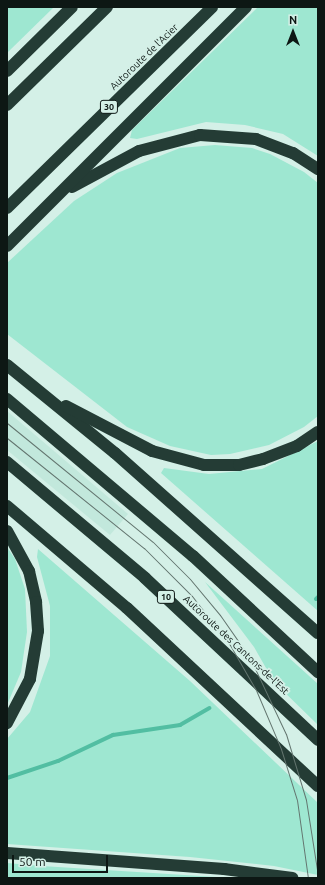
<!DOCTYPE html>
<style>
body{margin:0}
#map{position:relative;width:325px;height:885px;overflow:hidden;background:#d4f0e7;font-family:Ubuntu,sans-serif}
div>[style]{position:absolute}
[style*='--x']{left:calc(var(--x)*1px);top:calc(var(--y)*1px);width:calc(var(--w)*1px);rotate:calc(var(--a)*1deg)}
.built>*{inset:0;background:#c2e8dc}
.green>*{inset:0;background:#9ee7d1}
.stream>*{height:4px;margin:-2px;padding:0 2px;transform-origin:2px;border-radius:2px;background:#52bea2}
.highway>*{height:12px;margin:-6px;padding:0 6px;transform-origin:6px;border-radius:6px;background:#243c35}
.tram>*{height:1px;margin:-0.5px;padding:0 0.5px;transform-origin:0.5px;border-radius:0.5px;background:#63756f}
span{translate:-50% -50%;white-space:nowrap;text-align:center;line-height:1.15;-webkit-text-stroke:3.5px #d4f0e7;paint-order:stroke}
.shield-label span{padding:1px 3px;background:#d4f0e7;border:1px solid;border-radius:3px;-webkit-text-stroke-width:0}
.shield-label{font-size:9px;color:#0d1714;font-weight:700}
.street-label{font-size:10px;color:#0d1714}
.frame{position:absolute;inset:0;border:8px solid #0d1714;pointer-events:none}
.north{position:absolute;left:273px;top:12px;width:40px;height:40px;-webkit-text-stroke:3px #d4f0e7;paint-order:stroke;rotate:0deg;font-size:11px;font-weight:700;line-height:16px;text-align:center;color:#0d1714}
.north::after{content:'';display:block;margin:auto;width:14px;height:18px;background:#0d1714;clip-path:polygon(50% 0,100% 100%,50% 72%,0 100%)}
.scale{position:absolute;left:12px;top:855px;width:96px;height:18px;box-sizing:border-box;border:2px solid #0d1714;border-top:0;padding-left:5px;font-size:12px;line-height:14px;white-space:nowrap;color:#0d1714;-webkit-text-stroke:3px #d4f0e7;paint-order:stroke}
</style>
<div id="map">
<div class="built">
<div style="clip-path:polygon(7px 411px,128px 514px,110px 535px,7px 450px)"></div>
</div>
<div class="green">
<div style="clip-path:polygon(7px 7px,54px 7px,7px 53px)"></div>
<div style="clip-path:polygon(258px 7px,318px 7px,318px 156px,283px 134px,245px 125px,206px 122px,137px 139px,130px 138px,132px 130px)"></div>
<div style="clip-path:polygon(215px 145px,252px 148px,270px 154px,304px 172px,318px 183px,318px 416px,304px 427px,269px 445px,230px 454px,211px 455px,170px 446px,127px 427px,7px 334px,7px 263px,74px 201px,117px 173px,180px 148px)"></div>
<div style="clip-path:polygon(318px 441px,318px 611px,161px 473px,164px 468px,209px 474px,262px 469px)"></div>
<div style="clip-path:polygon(7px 547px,15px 559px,25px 589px,27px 632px,21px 672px,7px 705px)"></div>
<div style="clip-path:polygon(38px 549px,190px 681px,318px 803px,318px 875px,274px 866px,190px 857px,7px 844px,7px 739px,30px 712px,50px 656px,50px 606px,37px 557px)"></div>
<div style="clip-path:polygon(205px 582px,318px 684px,318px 725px,274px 682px,254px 647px)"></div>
<div style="clip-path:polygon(7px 863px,42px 866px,232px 878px,7px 878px)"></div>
</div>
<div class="stream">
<div style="--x:316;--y:599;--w:3;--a:-45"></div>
<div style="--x:7;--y:778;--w:54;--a:-18.4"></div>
<div style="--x:58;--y:761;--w:61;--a:-25.3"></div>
<div style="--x:113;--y:735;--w:68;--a:-8.5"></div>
<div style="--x:180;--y:725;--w:34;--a:-30"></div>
</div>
<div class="highway">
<div style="--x:7;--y:71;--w:91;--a:-44.6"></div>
<div style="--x:7;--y:105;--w:140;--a:-44.4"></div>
<div style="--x:72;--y:187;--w:76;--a:-28.2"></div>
<div style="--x:139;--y:151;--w:63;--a:-14.7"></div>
<div style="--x:200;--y:135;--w:56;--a:4.1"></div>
<div style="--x:256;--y:139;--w:40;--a:21"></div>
<div style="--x:293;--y:153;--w:30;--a:33"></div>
<div style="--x:7;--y:208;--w:287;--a:-44.4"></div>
<div style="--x:7;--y:246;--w:338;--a:-45"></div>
<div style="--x:7;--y:365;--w:139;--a:39.2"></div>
<div style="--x:115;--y:453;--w:271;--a:41.6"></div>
<div style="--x:7;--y:399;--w:243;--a:40.2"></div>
<div style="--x:193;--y:556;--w:171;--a:42.9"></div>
<div style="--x:66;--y:406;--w:97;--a:27.6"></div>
<div style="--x:152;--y:451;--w:54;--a:15.1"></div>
<div style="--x:204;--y:465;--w:35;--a:0"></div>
<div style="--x:239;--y:465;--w:25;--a:-14"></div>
<div style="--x:263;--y:459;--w:36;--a:-21"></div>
<div style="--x:297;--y:446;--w:25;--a:-34"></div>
<div style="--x:7;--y:462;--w:180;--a:40"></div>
<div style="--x:145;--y:578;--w:237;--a:43.1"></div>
<div style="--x:7;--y:506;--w:157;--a:40.4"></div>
<div style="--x:127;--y:608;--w:261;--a:43"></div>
<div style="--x:7;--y:531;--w:46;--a:61.2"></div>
<div style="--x:29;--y:571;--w:32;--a:77"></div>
<div style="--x:36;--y:602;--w:29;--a:86"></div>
<div style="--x:38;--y:631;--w:49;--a:99.5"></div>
<div style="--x:30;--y:679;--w:50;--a:117.6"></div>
<div style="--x:7;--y:853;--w:218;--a:4.2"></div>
<div style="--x:224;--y:869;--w:69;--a:7.5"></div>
</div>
<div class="tram">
<div style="--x:7;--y:423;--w:188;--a:39.2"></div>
<div style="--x:153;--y:542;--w:52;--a:45"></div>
<div style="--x:190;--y:579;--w:47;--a:50.2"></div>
<div style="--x:220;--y:615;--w:52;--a:55.1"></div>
<div style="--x:250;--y:658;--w:84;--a:64.7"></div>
<div style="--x:286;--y:734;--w:69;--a:73.1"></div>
<div style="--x:306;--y:800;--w:77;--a:81"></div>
<div style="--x:7;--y:438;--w:176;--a:38.8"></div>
<div style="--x:144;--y:548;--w:68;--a:45"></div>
<div style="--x:192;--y:596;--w:62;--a:52.2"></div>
<div style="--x:230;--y:645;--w:52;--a:60"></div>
<div style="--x:256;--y:690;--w:64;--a:67"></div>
<div style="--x:281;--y:749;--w:53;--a:72.6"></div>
<div style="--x:297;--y:800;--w:79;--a:82"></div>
</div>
<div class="shield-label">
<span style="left:109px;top:107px">30</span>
<span style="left:166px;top:597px">10</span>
</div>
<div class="street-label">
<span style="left:144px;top:57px;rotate:-44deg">Autoroute de l'Acier</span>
<span style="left:236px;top:645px;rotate:43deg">Autoroute des Cantons-de-l'Est</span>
</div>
<div class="frame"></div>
<div class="north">N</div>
<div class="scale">50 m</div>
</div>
